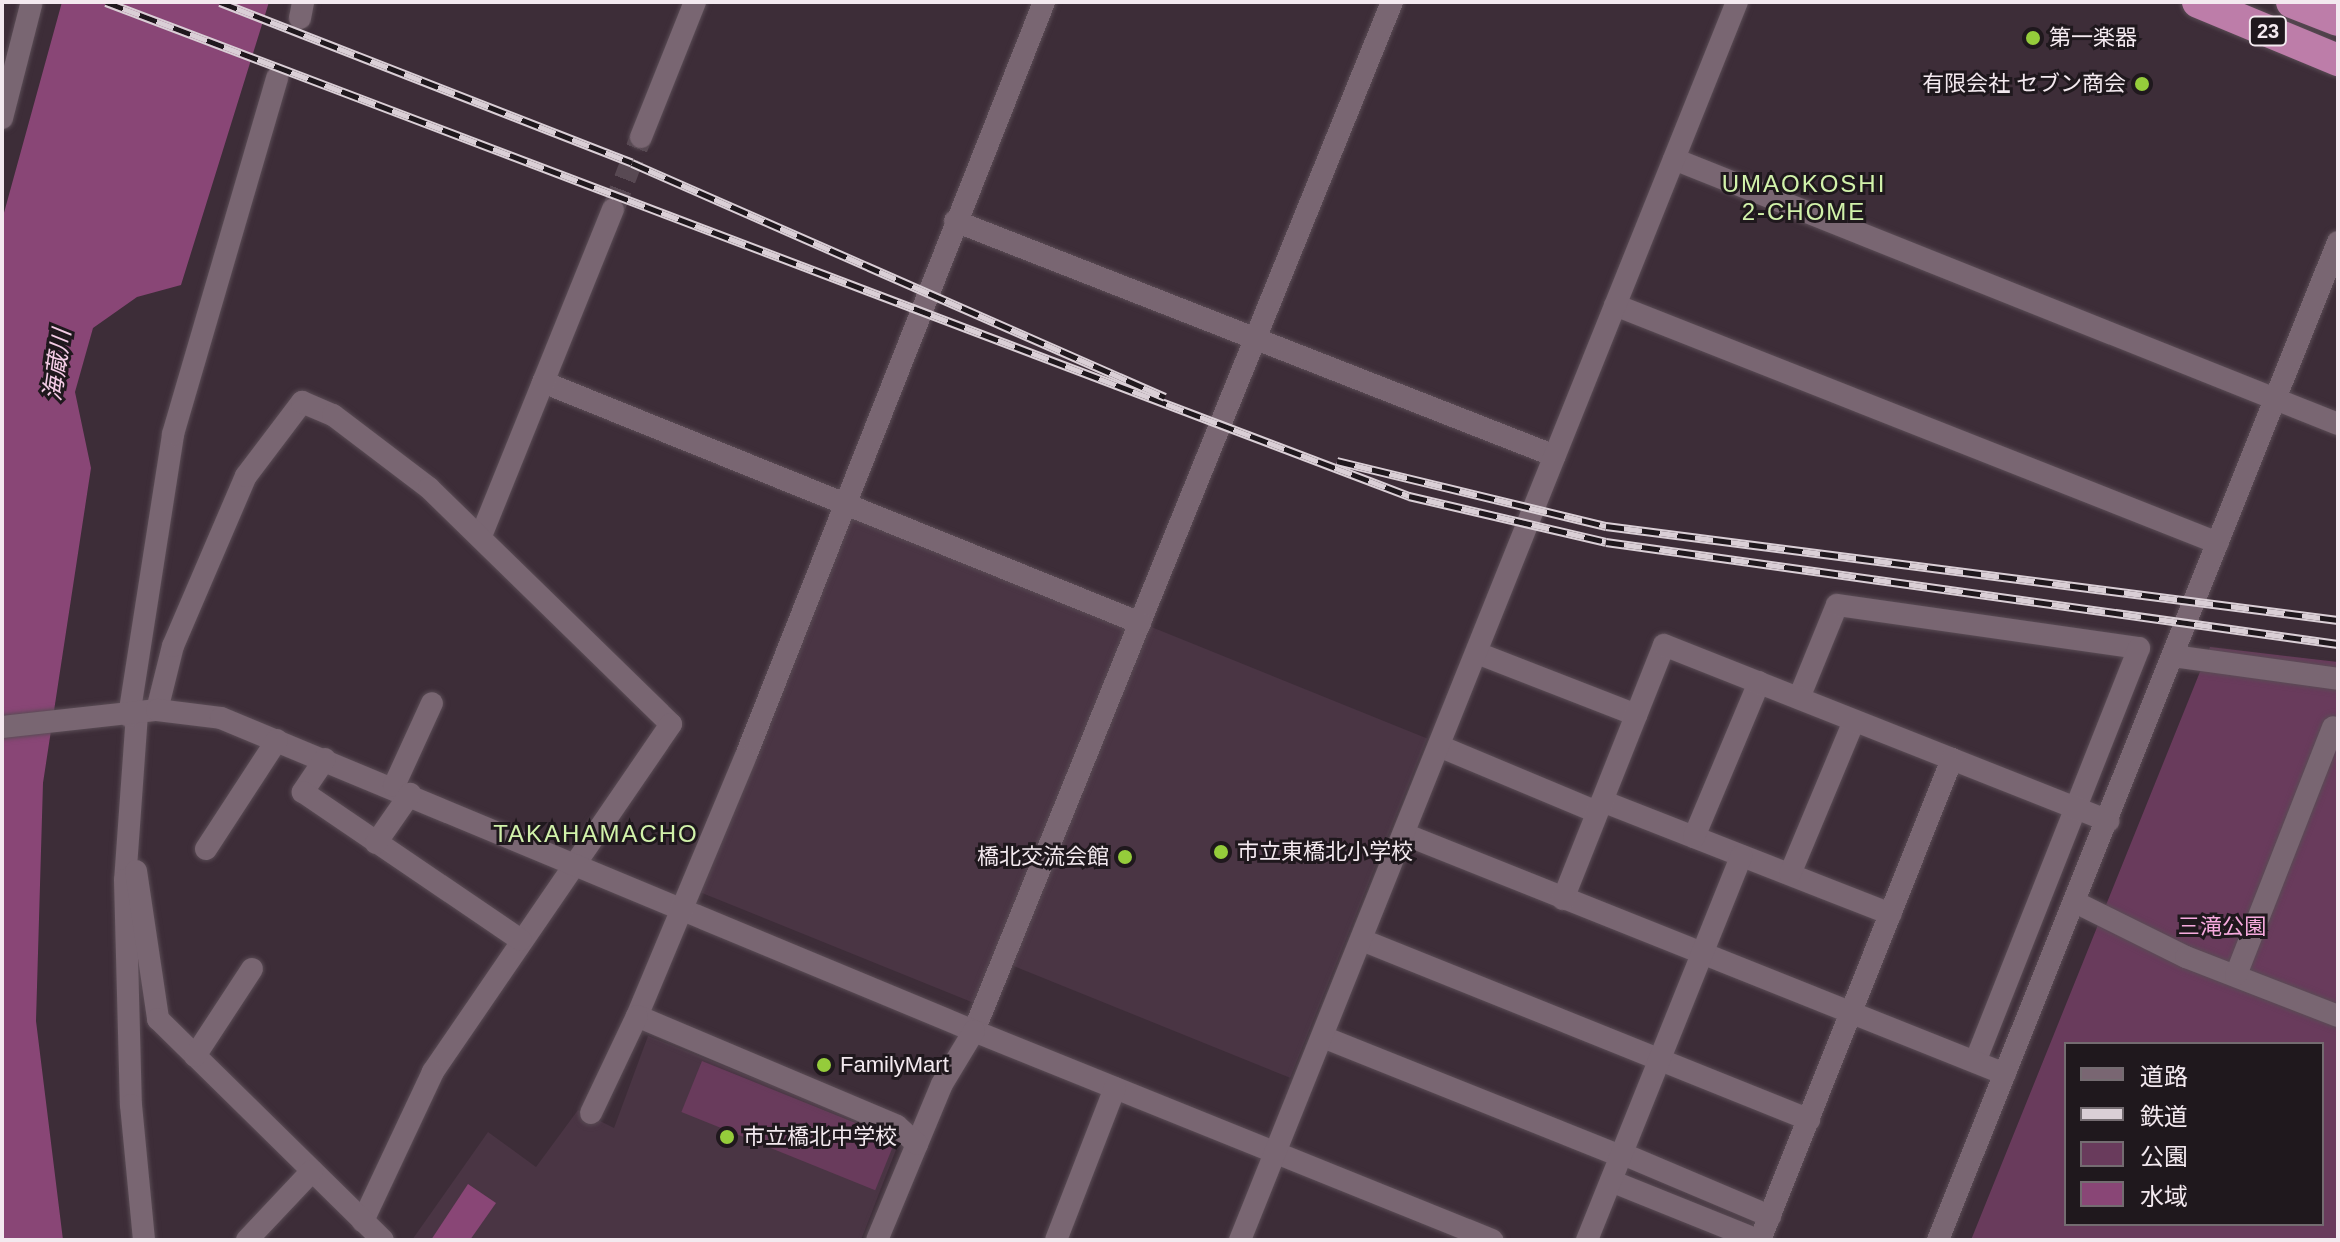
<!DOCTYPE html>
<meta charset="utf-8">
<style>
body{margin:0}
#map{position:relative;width:2340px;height:1242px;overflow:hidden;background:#3d2d38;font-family:Arial,"Noto Sans JP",sans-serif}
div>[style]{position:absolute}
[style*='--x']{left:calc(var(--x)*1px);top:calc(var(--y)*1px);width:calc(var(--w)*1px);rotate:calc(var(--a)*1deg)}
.built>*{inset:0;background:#4a3544;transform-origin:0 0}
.green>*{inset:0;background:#693b5c;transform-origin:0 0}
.water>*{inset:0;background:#894676}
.minor-tunnel>*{height:22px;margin-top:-11px;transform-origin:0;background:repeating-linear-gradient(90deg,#584953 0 22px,transparent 0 33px)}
.roads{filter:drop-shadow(0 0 2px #5a4c55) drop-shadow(0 0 2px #5a4c55)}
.minor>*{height:22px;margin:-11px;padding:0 11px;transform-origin:11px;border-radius:11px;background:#796672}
.highway>*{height:32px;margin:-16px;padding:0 16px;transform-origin:16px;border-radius:16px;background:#bd7da9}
.rail>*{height:9px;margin-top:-4.5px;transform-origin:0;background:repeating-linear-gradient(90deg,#1f181d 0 18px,#dacfd6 0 36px);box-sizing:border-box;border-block:2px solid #dacfd6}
.dots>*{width:22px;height:22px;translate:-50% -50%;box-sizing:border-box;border:4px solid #1f181d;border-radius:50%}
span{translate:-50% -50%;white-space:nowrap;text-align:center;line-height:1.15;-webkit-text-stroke:6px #1f181d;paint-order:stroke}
.shield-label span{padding:2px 6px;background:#1f181d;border:2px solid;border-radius:6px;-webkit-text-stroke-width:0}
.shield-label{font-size:20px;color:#f3e9ef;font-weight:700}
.poi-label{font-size:22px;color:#f3e9ef}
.left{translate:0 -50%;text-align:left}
.right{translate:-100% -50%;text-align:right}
.park-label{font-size:22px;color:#f6aade}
.neighbourhood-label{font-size:24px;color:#d1f2aa;letter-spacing:2px}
.water-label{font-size:24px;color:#f5cde7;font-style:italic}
.frame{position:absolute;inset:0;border:4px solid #f3e9ef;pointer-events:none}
.legend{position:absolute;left:2064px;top:1042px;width:260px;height:184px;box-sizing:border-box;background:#1f181d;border:2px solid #746c71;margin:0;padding:10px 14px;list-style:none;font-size:24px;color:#f3e9ef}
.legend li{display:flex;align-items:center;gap:16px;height:40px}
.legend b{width:40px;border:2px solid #746c71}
</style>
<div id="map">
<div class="built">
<div style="left:850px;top:516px;width:298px;height:405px;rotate:22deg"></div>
<div style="left:1149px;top:626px;width:300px;height:366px;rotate:22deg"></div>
<div style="clip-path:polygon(648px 1036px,894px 1133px,899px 1142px,861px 1240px,412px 1240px,488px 1132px,536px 1167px,578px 1110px,614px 1128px)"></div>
</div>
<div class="green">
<div style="clip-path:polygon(evenodd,2210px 647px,2338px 662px,2338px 1240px,1971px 1240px,2210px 647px,2066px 1044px,2322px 1044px,2322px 1224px,2066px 1224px,2066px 1044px)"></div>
<div style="left:702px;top:1061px;width:209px;height:55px;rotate:22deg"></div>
</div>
<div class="water">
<div style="clip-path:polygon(62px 2px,269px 2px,181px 285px,137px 297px,93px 328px,75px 392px,91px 468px,43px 783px,36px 1021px,63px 1240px,2px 1240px,2px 220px)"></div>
<div style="clip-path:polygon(468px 1184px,496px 1203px,470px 1240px,431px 1240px)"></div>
</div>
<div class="minor-tunnel">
<div style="--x:613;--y:210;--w:78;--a:-69"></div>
</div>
<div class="roads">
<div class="minor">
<div style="--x:1392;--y:2;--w:1111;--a:112.11"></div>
<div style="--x:974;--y:1031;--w:559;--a:21.97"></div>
<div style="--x:300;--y:18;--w:16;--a:-79"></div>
<div style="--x:2;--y:118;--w:117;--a:-75.6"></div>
<div style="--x:641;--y:137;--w:145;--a:-68.2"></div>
<div style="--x:1674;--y:159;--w:715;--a:21.76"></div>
<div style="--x:955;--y:221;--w:644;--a:21.39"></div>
<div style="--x:1615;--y:305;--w:648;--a:21.54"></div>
<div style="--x:543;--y:382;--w:644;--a:21.98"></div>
<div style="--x:481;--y:536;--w:352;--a:-68"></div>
<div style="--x:1477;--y:653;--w:171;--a:21.3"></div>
<div style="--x:2173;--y:656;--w:167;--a:7.9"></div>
<div style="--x:1799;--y:698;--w:100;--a:-67.8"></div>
<div style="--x:1837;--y:605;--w:305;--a:8.1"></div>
<div style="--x:2139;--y:648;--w:445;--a:111.6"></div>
<div style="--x:157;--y:710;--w:66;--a:-76"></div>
<div style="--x:173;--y:646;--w:185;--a:-66.8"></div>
<div style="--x:246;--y:476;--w:93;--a:-52.9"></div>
<div style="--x:302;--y:402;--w:34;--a:23"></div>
<div style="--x:333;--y:415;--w:121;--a:37.2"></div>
<div style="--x:429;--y:488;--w:338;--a:44.3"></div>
<div style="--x:671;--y:724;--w:422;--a:124.4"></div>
<div style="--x:433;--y:1072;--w:165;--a:115.2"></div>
<div style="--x:137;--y:714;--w:166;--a:94.1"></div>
<div style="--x:125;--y:880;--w:225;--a:88.5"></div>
<div style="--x:131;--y:1105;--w:136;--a:84.5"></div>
<div style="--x:129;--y:716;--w:285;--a:-81.1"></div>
<div style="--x:173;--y:434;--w:371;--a:-73.7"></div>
<div style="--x:2;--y:727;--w:156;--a:-6.3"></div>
<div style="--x:157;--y:710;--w:64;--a:7.1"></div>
<div style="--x:221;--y:718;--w:815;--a:22.57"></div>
<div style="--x:974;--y:1031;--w:62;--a:121.1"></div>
<div style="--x:942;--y:1084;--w:169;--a:112.6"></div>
<div style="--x:1439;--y:746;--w:171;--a:22.7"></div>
<div style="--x:747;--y:753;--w:808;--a:-68.42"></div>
<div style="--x:745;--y:758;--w:280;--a:112.7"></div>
<div style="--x:637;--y:1016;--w:282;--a:22.9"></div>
<div style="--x:897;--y:1126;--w:27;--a:42"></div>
<div style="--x:325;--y:759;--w:40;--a:124"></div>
<div style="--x:303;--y:792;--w:263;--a:34.2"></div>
<div style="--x:394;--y:786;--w:91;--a:-65.4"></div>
<div style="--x:1602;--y:801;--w:310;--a:21.4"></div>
<div style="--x:1404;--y:834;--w:647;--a:21.77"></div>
<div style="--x:1694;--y:837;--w:168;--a:-67.2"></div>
<div style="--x:376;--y:843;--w:60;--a:-55.2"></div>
<div style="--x:206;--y:849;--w:130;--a:-56.9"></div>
<div style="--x:136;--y:871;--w:150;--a:81.5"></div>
<div style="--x:158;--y:1019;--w:315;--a:44.5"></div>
<div style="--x:1790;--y:874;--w:166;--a:-67.3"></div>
<div style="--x:1563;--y:899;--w:273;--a:-68.3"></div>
<div style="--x:1664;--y:645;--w:478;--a:21.6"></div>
<div style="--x:2075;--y:902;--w:124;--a:26.4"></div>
<div style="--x:2186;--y:957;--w:163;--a:21.2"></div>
<div style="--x:1362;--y:940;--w:482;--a:21.9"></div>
<div style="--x:2236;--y:975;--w:266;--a:-68.6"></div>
<div style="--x:1323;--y:1037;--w:321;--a:21.8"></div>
<div style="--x:195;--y:1056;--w:104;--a:-56.8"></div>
<div style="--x:591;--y:1113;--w:107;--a:-64.6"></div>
<div style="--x:1623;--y:1154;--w:160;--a:22.9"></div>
<div style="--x:1611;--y:1181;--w:158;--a:21.9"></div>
<div style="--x:247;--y:1240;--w:95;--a:-46.7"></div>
<div style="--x:1056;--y:1240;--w:163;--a:-68.8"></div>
<div style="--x:1240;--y:1240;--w:1334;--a:-68.13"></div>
<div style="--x:1587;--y:1240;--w:414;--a:-68.1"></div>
<div style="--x:1760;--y:1240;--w:518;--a:-68.24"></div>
<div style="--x:1938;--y:1240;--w:1075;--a:-68.16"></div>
</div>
<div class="highway">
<div style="--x:2198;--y:2;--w:152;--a:22.5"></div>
<div style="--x:2292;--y:2;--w:49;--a:21.4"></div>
</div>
</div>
<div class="rail">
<div style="--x:106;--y:2;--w:1394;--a:20.76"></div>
<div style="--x:1409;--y:496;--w:202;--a:13.1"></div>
<div style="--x:1606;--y:542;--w:739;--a:7.93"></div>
<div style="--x:220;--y:2;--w:442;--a:21.3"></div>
<div style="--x:632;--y:163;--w:582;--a:23.7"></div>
<div style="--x:1337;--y:461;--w:277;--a:13.6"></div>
<div style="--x:1606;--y:526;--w:738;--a:7.32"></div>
</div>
<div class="dots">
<div style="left:2033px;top:38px;background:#95cc3b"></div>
<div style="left:2142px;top:84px;background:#95cc3b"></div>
<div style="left:1221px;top:852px;background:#95cc3b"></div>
<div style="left:1125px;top:857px;background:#95cc3b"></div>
<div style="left:824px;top:1065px;background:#95cc3b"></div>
<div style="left:727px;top:1137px;background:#95cc3b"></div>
</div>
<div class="shield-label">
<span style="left:2268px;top:31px">23</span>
</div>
<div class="poi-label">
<span class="left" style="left:2049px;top:38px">第一楽器</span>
<span class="right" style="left:2126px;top:84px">有限会社 セブン商会</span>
<span class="left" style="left:1237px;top:852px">市立東橋北小学校</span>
<span class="right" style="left:1109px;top:857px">橋北交流会館</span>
<span class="left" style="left:840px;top:1065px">FamilyMart</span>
<span class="left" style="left:743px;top:1137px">市立橋北中学校</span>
</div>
<div class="park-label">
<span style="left:2222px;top:927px">三滝公園</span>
</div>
<div class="neighbourhood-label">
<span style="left:1804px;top:198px">UMAOKOSHI<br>2-CHOME</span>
<span style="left:596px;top:834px">TAKAHAMACHO</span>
</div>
<div class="water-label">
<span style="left:57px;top:365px;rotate:-82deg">海蔵川</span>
</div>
<div class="frame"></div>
<ul class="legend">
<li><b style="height:10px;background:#796672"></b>道路</li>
<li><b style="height:10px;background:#dacfd6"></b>鉄道</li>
<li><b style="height:22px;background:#693b5c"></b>公園</li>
<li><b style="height:22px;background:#894676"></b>水域</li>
</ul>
</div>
